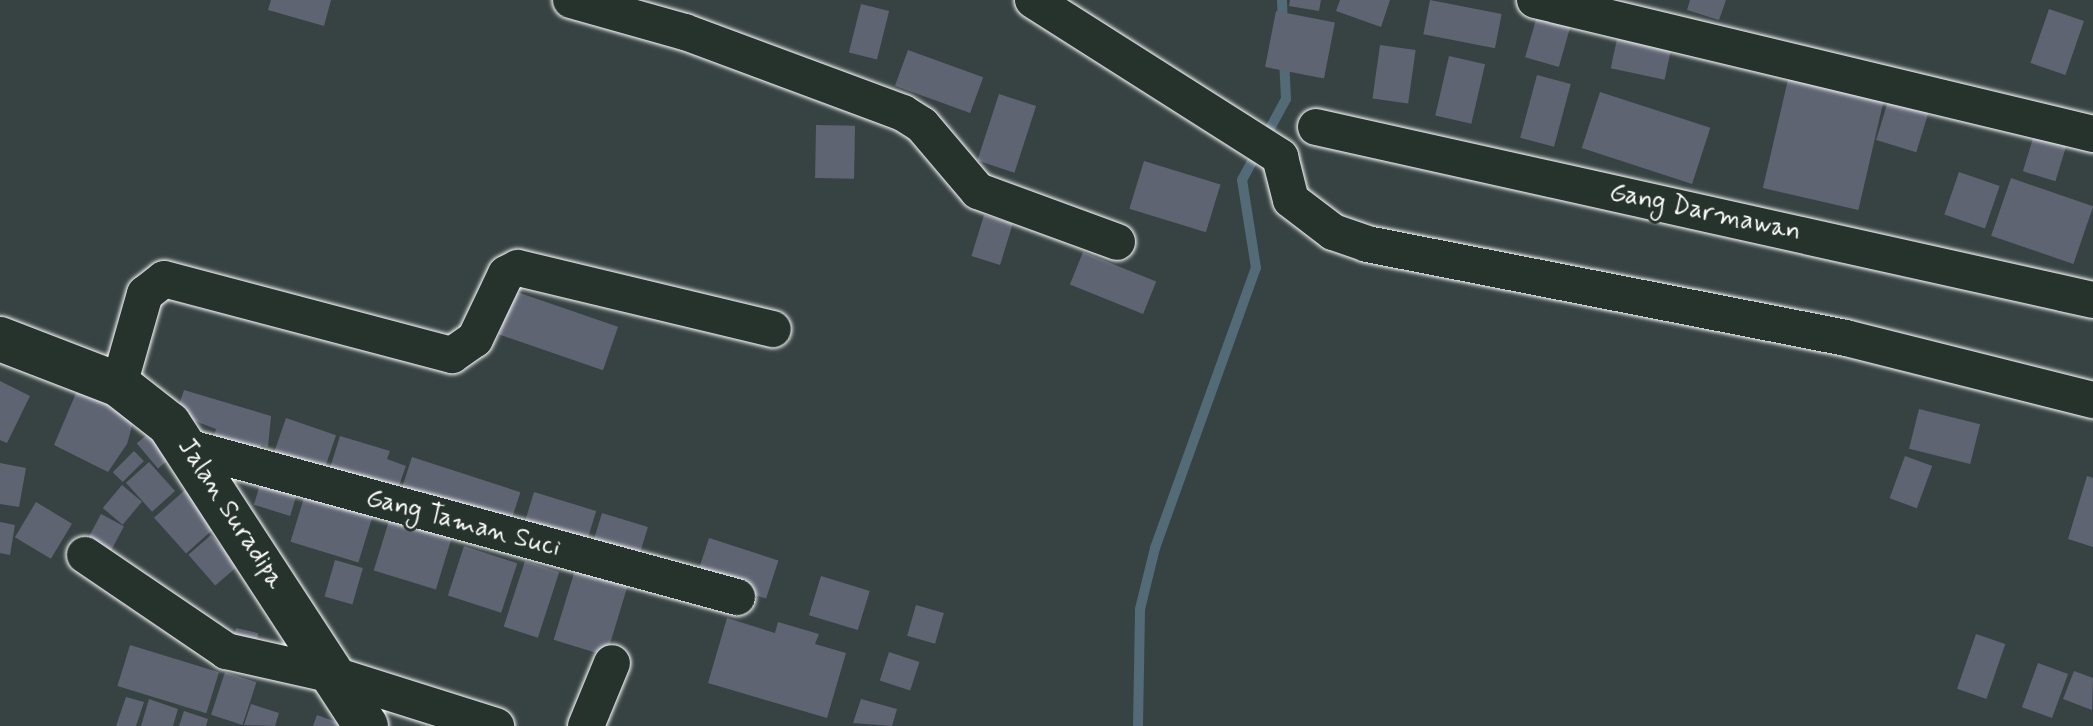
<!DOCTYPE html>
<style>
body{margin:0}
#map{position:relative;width:2093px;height:726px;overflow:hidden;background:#374242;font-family:Mynerve,sans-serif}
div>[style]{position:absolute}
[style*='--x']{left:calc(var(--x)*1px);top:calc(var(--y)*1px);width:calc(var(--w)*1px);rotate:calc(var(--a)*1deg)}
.stream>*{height:10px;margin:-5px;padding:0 5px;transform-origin:5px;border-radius:5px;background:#526b76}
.building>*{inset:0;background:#5e6472;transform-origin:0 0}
.roads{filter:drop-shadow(0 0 2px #fff) drop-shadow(0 0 2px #fff)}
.minor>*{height:36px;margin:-18px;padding:0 18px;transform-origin:18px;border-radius:18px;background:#26332d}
.tertiary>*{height:44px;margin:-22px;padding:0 22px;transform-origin:22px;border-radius:22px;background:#26332d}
span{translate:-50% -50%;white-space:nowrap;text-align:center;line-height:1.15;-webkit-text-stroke:6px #26332d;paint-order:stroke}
.street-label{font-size:26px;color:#fff}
</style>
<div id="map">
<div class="stream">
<div style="--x:1282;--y:0;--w:26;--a:88"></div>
<div style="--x:1138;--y:726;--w:117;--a:-89"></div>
<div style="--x:1140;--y:609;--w:63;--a:-76.2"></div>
<div style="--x:1155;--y:548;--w:298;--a:-70.2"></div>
<div style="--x:1256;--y:268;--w:89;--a:-99"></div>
<div style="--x:1242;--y:180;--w:92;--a:-61.5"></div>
<div style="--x:1286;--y:99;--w:41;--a:-92.8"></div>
</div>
<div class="building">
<div style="clip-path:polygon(271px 0,331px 0,324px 26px,268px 10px)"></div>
<div style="clip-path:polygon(1290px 0,1321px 0,1319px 11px,1289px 6px)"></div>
<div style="clip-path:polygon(1340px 0,1390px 0,1381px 27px,1336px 11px)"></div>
<div style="left:1430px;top:0;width:73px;height:35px;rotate:11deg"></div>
<div style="clip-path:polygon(1690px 0,1726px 0,1719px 20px,1687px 10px)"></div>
<div style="left:861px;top:4px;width:29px;height:50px;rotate:14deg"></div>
<div style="left:2049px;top:9px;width:37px;height:57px;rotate:19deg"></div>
<div style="left:1276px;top:11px;width:60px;height:57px;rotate:11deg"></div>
<div style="left:1537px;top:16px;width:35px;height:43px;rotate:16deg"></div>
<div style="left:1617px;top:39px;width:55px;height:30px;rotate:12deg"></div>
<div style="left:1380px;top:45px;width:36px;height:54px;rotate:8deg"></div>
<div style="left:908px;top:50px;width:80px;height:38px;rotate:20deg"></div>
<div style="left:1449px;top:56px;width:37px;height:61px;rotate:13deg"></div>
<div style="left:1537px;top:75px;width:35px;height:65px;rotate:15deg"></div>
<div style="left:1789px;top:75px;width:98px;height:116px;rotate:13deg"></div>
<div style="left:1600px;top:92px;width:116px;height:59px;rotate:18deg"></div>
<div style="left:999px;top:94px;width:39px;height:70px;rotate:18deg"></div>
<div style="left:1889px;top:98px;width:42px;height:44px;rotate:17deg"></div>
<div style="left:816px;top:125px;width:39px;height:53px;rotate:1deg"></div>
<div style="left:2034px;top:135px;width:34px;height:38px;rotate:17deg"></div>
<div style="left:1144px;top:161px;width:80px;height:50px;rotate:17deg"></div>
<div style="left:1959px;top:172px;width:43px;height:45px;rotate:19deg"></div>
<div style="left:2011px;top:178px;width:87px;height:61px;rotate:19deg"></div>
<div style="left:984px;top:215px;width:30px;height:43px;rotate:17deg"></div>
<div style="left:1083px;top:252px;width:79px;height:35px;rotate:22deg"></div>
<div style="left:514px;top:291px;width:110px;height:46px;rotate:19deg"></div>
<div style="clip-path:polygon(0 381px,30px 396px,7px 443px,0 440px)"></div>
<div style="clip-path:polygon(79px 386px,136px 412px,127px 444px,108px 472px,54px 445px)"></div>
<div style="clip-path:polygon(184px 390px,271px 416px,268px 447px,261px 445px,257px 460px,211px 447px,216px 429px,187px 418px,179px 405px)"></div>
<div style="left:1919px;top:409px;width:63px;height:41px;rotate:14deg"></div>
<div style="left:286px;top:418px;width:53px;height:49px;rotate:19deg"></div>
<div style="left:149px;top:433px;width:33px;height:16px;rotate:50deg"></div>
<div style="clip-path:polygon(340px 436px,390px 451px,387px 459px,406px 466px,397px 491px,325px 484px)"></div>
<div style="left:134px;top:451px;width:14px;height:30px;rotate:45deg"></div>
<div style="left:1905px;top:456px;width:29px;height:45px;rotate:20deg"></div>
<div style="left:412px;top:457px;width:114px;height:47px;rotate:18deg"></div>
<div style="left:149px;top:462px;width:39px;height:31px;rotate:48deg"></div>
<div style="clip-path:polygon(0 463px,26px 468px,19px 507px,0 504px)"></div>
<div style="clip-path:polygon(2087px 476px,2093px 478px,2093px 547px,2068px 539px)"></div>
<div style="left:262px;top:478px;width:38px;height:28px;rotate:17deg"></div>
<div style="left:122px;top:485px;width:26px;height:30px;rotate:40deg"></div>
<div style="left:186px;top:489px;width:48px;height:43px;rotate:48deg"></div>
<div style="left:306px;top:491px;width:71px;height:53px;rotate:17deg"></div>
<div style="left:534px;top:492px;width:65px;height:38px;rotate:17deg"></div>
<div style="left:36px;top:502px;width:42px;height:41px;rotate:31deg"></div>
<div style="left:602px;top:513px;width:48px;height:40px;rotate:17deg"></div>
<div style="left:101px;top:514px;width:26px;height:38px;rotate:28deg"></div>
<div style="left:391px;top:514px;width:65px;height:59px;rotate:17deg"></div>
<div style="clip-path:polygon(0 522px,15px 525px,10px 555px,0 553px)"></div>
<div style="left:211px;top:535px;width:41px;height:30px;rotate:49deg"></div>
<div style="left:709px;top:538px;width:73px;height:40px;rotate:18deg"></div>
<div style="left:464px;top:546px;width:56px;height:52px;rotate:18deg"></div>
<div style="left:335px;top:560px;width:29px;height:38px;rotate:16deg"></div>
<div style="left:525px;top:561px;width:36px;height:69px;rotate:18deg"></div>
<div style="left:575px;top:570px;width:55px;height:73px;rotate:17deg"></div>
<div style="left:821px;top:576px;width:51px;height:41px;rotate:17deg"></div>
<div style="left:916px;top:605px;width:29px;height:32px;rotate:16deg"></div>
<div style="clip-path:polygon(727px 618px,775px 633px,778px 622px,819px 634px,815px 644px,846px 653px,827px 718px,708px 683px)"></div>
<div style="left:236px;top:628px;width:23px;height:18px;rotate:13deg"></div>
<div style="left:1976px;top:634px;width:31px;height:58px;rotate:19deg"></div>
<div style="left:130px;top:645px;width:93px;height:43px;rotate:17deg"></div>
<div style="left:889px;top:652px;width:32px;height:30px;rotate:18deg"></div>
<div style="left:2038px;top:663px;width:32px;height:47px;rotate:20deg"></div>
<div style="clip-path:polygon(2074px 671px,2093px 678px,2092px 710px,2063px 699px)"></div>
<div style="left:225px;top:672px;width:33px;height:45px;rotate:18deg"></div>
<div style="clip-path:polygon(126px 697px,144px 702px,136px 726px,116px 726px)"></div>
<div style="clip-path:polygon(149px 699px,178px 709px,173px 726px,141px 726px)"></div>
<div style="clip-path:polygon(861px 699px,897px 709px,892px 726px,853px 723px)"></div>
<div style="clip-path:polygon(251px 704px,279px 713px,275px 726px,244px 725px)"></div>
<div style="clip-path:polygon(184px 711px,208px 719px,206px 726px,179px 726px)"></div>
<div style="clip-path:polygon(317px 715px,339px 723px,338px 726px,313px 726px)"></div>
</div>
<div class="roads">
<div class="minor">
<div style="--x:571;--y:0;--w:118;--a:15.7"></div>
<div style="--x:685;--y:32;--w:233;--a:20.4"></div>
<div style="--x:903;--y:113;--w:22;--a:32"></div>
<div style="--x:922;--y:125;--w:87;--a:49.7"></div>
<div style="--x:978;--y:191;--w:148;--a:20.1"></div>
<div style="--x:1033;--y:0;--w:293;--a:32.4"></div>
<div style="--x:1280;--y:157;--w:44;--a:75.7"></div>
<div style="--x:1291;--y:200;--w:53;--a:37.3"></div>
<div style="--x:1333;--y:232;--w:36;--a:19"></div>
<div style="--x:1367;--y:244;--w:488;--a:11.1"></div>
<div style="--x:1846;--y:338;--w:255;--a:14.1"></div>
<div style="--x:1535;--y:0;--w:574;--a:13.5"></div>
<div style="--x:1316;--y:127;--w:796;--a:12.55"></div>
<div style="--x:119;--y:385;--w:95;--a:-74.1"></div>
<div style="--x:145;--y:294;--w:24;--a:-38"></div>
<div style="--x:164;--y:279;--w:298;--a:14.8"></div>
<div style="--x:452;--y:355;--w:28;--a:-35"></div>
<div style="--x:475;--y:339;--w:72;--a:-64.5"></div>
<div style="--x:506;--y:274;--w:13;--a:-27"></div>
<div style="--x:518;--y:268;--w:262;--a:13.5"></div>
<div style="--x:190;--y:448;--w:567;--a:15.24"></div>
<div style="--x:85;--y:555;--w:171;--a:34.2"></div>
<div style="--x:226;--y:651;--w:114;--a:12.7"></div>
<div style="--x:337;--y:676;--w:167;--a:17.5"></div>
<div style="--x:586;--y:726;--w:68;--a:-67.6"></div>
</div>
<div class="tertiary">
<div style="--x:0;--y:339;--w:128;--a:21.1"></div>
<div style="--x:119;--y:385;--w:63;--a:38"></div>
<div style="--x:169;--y:424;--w:361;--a:56.9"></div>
</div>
</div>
<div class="street-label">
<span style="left:1705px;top:213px;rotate:12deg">Gang Darmawan</span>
<span style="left:230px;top:514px;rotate:57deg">Jalan Suradipa</span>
<span style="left:463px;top:524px;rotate:15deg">Gang Taman Suci</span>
</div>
</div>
